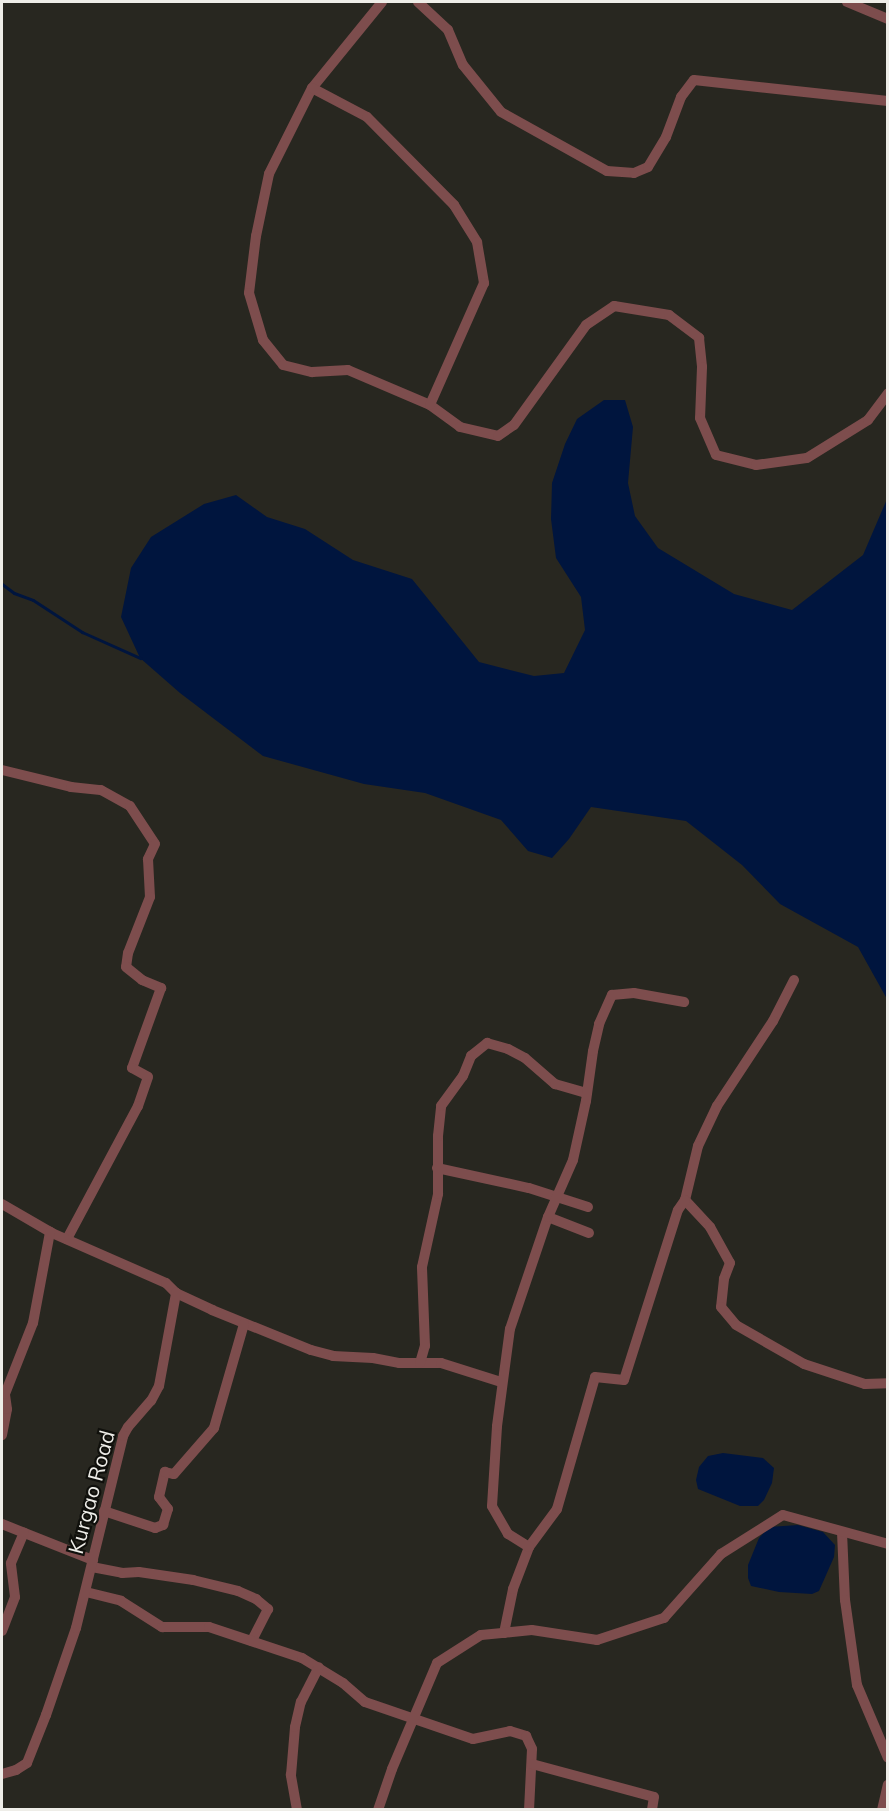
<!DOCTYPE html>
<style>
body{margin:0}
#map{position:relative;width:889px;height:1811px;overflow:hidden;background:#282720;font-family:Mulish,sans-serif}
div>[style]{position:absolute}
[style*='--x']{left:calc(var(--x)*1px);top:calc(var(--y)*1px);width:calc(var(--w)*1px);rotate:calc(var(--a)*1deg)}
.water>*{inset:0;background:#00153e}
.stream>*{height:3px;margin:-1.5px;padding:0 1.5px;transform-origin:1.5px;border-radius:1.5px;background:#00153e}
.minor>*{height:10px;margin:-5px;padding:0 5px;transform-origin:5px;border-radius:5px;background:#7d4d4d}
span{translate:-50% -50%;white-space:nowrap;text-align:center;line-height:1.15;-webkit-text-stroke:4.5px #10100c;paint-order:stroke}
.street-label{font-size:21px;color:#eeede8}
.frame{position:absolute;inset:0;border:3px solid #eeede8;pointer-events:none}
</style>
<div id="map">
<div class="water">
<div style="clip-path:polygon(604px 400px,625px 400px,633px 427px,628px 483px,635px 516px,658px 548px,734px 594px,792px 610px,863px 555px,887px 499px,887px 999px,858px 947px,780px 904px,742px 865px,686px 821px,591px 807px,569px 839px,552px 858px,528px 851px,501px 820px,425px 793px,364px 784px,263px 756px,180px 693px,140px 658px,121px 617px,131px 568px,151px 537px,204px 504px,236px 495px,267px 517px,305px 529px,353px 560px,412px 579px,479px 662px,534px 676px,564px 673px,585px 630px,581px 597px,556px 558px,551px 519px,552px 483px,565px 444px,577px 419px)"></div>
<div style="clip-path:polygon(723px 1453px,763px 1458px,774px 1468px,772px 1483px,764px 1500px,758px 1506px,740px 1506px,698px 1489px,696px 1480px,699px 1467px,708px 1456px)"></div>
<div style="clip-path:polygon(798px 1525px,823px 1532px,835px 1545px,834px 1557px,819px 1591px,812px 1594px,779px 1592px,751px 1586px,748px 1578px,748px 1565px,759px 1538px,769px 1527px)"></div>
</div>
<div class="stream">
<div style="--x:2;--y:584;--w:15;--a:37"></div>
<div style="--x:14;--y:593;--w:20;--a:20"></div>
<div style="--x:33;--y:600;--w:59;--a:33.1"></div>
<div style="--x:82;--y:632;--w:64;--a:24.1"></div>
</div>
<div class="minor">
<div style="--x:382;--y:2;--w:111;--a:129.1"></div>
<div style="--x:312;--y:88;--w:96;--a:116.6"></div>
<div style="--x:269;--y:174;--w:63;--a:101.8"></div>
<div style="--x:256;--y:236;--w:57;--a:97"></div>
<div style="--x:249;--y:293;--w:49;--a:73.4"></div>
<div style="--x:263;--y:340;--w:32;--a:51"></div>
<div style="--x:283;--y:365;--w:30;--a:14"></div>
<div style="--x:312;--y:372;--w:36;--a:-3"></div>
<div style="--x:348;--y:370;--w:89;--a:23.1"></div>
<div style="--x:430;--y:405;--w:37;--a:36"></div>
<div style="--x:460;--y:427;--w:39;--a:13"></div>
<div style="--x:498;--y:436;--w:19;--a:-35"></div>
<div style="--x:514;--y:425;--w:123;--a:-54.2"></div>
<div style="--x:586;--y:325;--w:34;--a:-34"></div>
<div style="--x:614;--y:306;--w:56;--a:9.3"></div>
<div style="--x:669;--y:315;--w:38;--a:37"></div>
<div style="--x:699;--y:338;--w:29;--a:84"></div>
<div style="--x:702;--y:367;--w:51;--a:92.2"></div>
<div style="--x:700;--y:418;--w:40;--a:66.6"></div>
<div style="--x:716;--y:455;--w:41;--a:14"></div>
<div style="--x:756;--y:465;--w:51;--a:-7.8"></div>
<div style="--x:807;--y:458;--w:72;--a:-31.9"></div>
<div style="--x:868;--y:420;--w:34;--a:-53"></div>
<div style="--x:418;--y:2;--w:41;--a:43"></div>
<div style="--x:448;--y:30;--w:38;--a:67"></div>
<div style="--x:463;--y:65;--w:60;--a:51"></div>
<div style="--x:501;--y:112;--w:121;--a:29.1"></div>
<div style="--x:607;--y:171;--w:27;--a:4"></div>
<div style="--x:634;--y:173;--w:15;--a:-23"></div>
<div style="--x:648;--y:167;--w:35;--a:-59"></div>
<div style="--x:666;--y:137;--w:43;--a:-69.4"></div>
<div style="--x:681;--y:97;--w:21;--a:-53"></div>
<div style="--x:694;--y:80;--w:195;--a:6.2"></div>
<div style="--x:847;--y:2;--w:44;--a:22.5"></div>
<div style="--x:312;--y:88;--w:62;--a:27.8"></div>
<div style="--x:367;--y:117;--w:124;--a:45.3"></div>
<div style="--x:454;--y:205;--w:44;--a:58.1"></div>
<div style="--x:477;--y:242;--w:42;--a:80.3"></div>
<div style="--x:484;--y:283;--w:133;--a:113.9"></div>
<div style="--x:2;--y:770;--w:71;--a:13.8"></div>
<div style="--x:71;--y:787;--w:30;--a:6"></div>
<div style="--x:101;--y:790;--w:33;--a:29"></div>
<div style="--x:130;--y:806;--w:45;--a:56.7"></div>
<div style="--x:155;--y:844;--w:17;--a:115"></div>
<div style="--x:148;--y:859;--w:38;--a:87"></div>
<div style="--x:150;--y:897;--w:60;--a:111.4"></div>
<div style="--x:128;--y:953;--w:14;--a:98"></div>
<div style="--x:126;--y:967;--w:21;--a:39"></div>
<div style="--x:142;--y:980;--w:21;--a:23"></div>
<div style="--x:161;--y:988;--w:85;--a:109.9"></div>
<div style="--x:132;--y:1068;--w:18;--a:29"></div>
<div style="--x:148;--y:1077;--w:31;--a:109"></div>
<div style="--x:138;--y:1106;--w:151;--a:118.1"></div>
<div style="--x:794;--y:980;--w:46;--a:117.1"></div>
<div style="--x:773;--y:1021;--w:102;--a:123.4"></div>
<div style="--x:717;--y:1106;--w:44;--a:115.4"></div>
<div style="--x:698;--y:1146;--w:56;--a:103.5"></div>
<div style="--x:685;--y:1200;--w:37;--a:47"></div>
<div style="--x:710;--y:1227;--w:41;--a:60.9"></div>
<div style="--x:730;--y:1263;--w:17;--a:111"></div>
<div style="--x:724;--y:1279;--w:28;--a:96"></div>
<div style="--x:721;--y:1307;--w:23;--a:50"></div>
<div style="--x:736;--y:1325;--w:78;--a:29.8"></div>
<div style="--x:804;--y:1364;--w:64;--a:18.2"></div>
<div style="--x:865;--y:1384;--w:23;--a:-2"></div>
<div style="--x:437;--y:1168;--w:94;--a:12.3"></div>
<div style="--x:529;--y:1188;--w:62;--a:17.9"></div>
<div style="--x:2;--y:1204;--w:58;--a:30.1"></div>
<div style="--x:52;--y:1233;--w:124;--a:23.7"></div>
<div style="--x:166;--y:1283;--w:14;--a:45"></div>
<div style="--x:176;--y:1293;--w:40;--a:25"></div>
<div style="--x:212;--y:1310;--w:107;--a:22"></div>
<div style="--x:311;--y:1350;--w:23;--a:15"></div>
<div style="--x:333;--y:1356;--w:40;--a:2.9"></div>
<div style="--x:373;--y:1358;--w:26;--a:11"></div>
<div style="--x:399;--y:1363;--w:42;--a:0"></div>
<div style="--x:441;--y:1363;--w:63;--a:17.6"></div>
<div style="--x:548;--y:1217;--w:44;--a:21.3"></div>
<div style="--x:420;--y:1363;--w:18;--a:-74"></div>
<div style="--x:425;--y:1346;--w:79;--a:-92.2"></div>
<div style="--x:422;--y:1267;--w:75;--a:-77.6"></div>
<div style="--x:438;--y:1194;--w:58;--a:-90"></div>
<div style="--x:438;--y:1136;--w:30;--a:-84"></div>
<div style="--x:441;--y:1106;--w:37;--a:-54"></div>
<div style="--x:463;--y:1076;--w:22;--a:-68"></div>
<div style="--x:471;--y:1056;--w:21;--a:-39"></div>
<div style="--x:487;--y:1043;--w:22;--a:16"></div>
<div style="--x:508;--y:1049;--w:19;--a:28"></div>
<div style="--x:525;--y:1058;--w:40;--a:41"></div>
<div style="--x:555;--y:1084;--w:33;--a:16"></div>
<div style="--x:2;--y:1435;--w:26;--a:-79"></div>
<div style="--x:7;--y:1409;--w:15;--a:-98"></div>
<div style="--x:5;--y:1394;--w:76;--a:-68.5"></div>
<div style="--x:33;--y:1323;--w:93;--a:-79.4"></div>
<div style="--x:104;--y:1511;--w:54;--a:18.4"></div>
<div style="--x:155;--y:1528;--w:9;--a:-21"></div>
<div style="--x:163;--y:1525;--w:17;--a:-73"></div>
<div style="--x:168;--y:1509;--w:15;--a:-127"></div>
<div style="--x:159;--y:1497;--w:26;--a:-77"></div>
<div style="--x:165;--y:1472;--w:9;--a:13"></div>
<div style="--x:174;--y:1474;--w:61;--a:-49"></div>
<div style="--x:214;--y:1428;--w:108;--a:-73.9"></div>
<div style="--x:2;--y:1524;--w:98;--a:21.6"></div>
<div style="--x:842;--y:1532;--w:68;--a:87.5"></div>
<div style="--x:845;--y:1600;--w:86;--a:82"></div>
<div style="--x:857;--y:1685;--w:79;--a:67"></div>
<div style="--x:529;--y:1547;--w:47;--a:-53.6"></div>
<div style="--x:557;--y:1509;--w:137;--a:-73.9"></div>
<div style="--x:595;--y:1377;--w:29;--a:6"></div>
<div style="--x:624;--y:1380;--w:178;--a:-72.4"></div>
<div style="--x:678;--y:1210;--w:12;--a:-55"></div>
<div style="--x:92;--y:1567;--w:31;--a:11"></div>
<div style="--x:122;--y:1573;--w:17;--a:-3"></div>
<div style="--x:139;--y:1572;--w:55;--a:8.4"></div>
<div style="--x:193;--y:1580;--w:46;--a:13.7"></div>
<div style="--x:238;--y:1591;--w:20;--a:24"></div>
<div style="--x:256;--y:1599;--w:16;--a:40"></div>
<div style="--x:268;--y:1609;--w:36;--a:117"></div>
<div style="--x:86;--y:1592;--w:36;--a:14"></div>
<div style="--x:121;--y:1601;--w:49;--a:32.4"></div>
<div style="--x:162;--y:1627;--w:47;--a:0"></div>
<div style="--x:209;--y:1627;--w:98;--a:18.4"></div>
<div style="--x:302;--y:1658;--w:48;--a:31.4"></div>
<div style="--x:343;--y:1683;--w:29;--a:41"></div>
<div style="--x:365;--y:1702;--w:114;--a:18.9"></div>
<div style="--x:473;--y:1739;--w:38;--a:-12"></div>
<div style="--x:510;--y:1731;--w:17;--a:17"></div>
<div style="--x:526;--y:1736;--w:14;--a:65"></div>
<div style="--x:532;--y:1749;--w:61;--a:92.8"></div>
<div style="--x:2;--y:1631;--w:36;--a:-69"></div>
<div style="--x:15;--y:1597;--w:34;--a:-97"></div>
<div style="--x:11;--y:1563;--w:33;--a:-67"></div>
<div style="--x:504;--y:1633;--w:45;--a:-78.4"></div>
<div style="--x:513;--y:1589;--w:45;--a:-69.1"></div>
<div style="--x:529;--y:1547;--w:25;--a:-148"></div>
<div style="--x:508;--y:1534;--w:32;--a:-120"></div>
<div style="--x:492;--y:1506;--w:80;--a:-86.4"></div>
<div style="--x:497;--y:1426;--w:98;--a:-82.4"></div>
<div style="--x:510;--y:1329;--w:118;--a:-71.3"></div>
<div style="--x:548;--y:1217;--w:62;--a:-66.3"></div>
<div style="--x:573;--y:1160;--w:60;--a:-77.6"></div>
<div style="--x:586;--y:1101;--w:50;--a:-82"></div>
<div style="--x:593;--y:1051;--w:28;--a:-77"></div>
<div style="--x:599;--y:1024;--w:32;--a:-66"></div>
<div style="--x:612;--y:995;--w:22;--a:-5"></div>
<div style="--x:634;--y:993;--w:51;--a:10.2"></div>
<div style="--x:532;--y:1764;--w:126;--a:15.1"></div>
<div style="--x:654;--y:1797;--w:13;--a:99"></div>
<div style="--x:2;--y:1774;--w:15;--a:-16"></div>
<div style="--x:16;--y:1770;--w:13;--a:-32"></div>
<div style="--x:27;--y:1763;--w:52;--a:-68.4"></div>
<div style="--x:46;--y:1715;--w:92;--a:-71"></div>
<div style="--x:76;--y:1628;--w:198;--a:-76.2"></div>
<div style="--x:123;--y:1436;--w:10;--a:-61"></div>
<div style="--x:128;--y:1427;--w:35;--a:-49"></div>
<div style="--x:151;--y:1401;--w:17;--a:-62"></div>
<div style="--x:159;--y:1386;--w:95;--a:-79.6"></div>
<div style="--x:297;--y:1810;--w:36;--a:-100"></div>
<div style="--x:291;--y:1775;--w:48;--a:-85.2"></div>
<div style="--x:295;--y:1727;--w:26;--a:-77"></div>
<div style="--x:301;--y:1702;--w:39;--a:-63"></div>
<div style="--x:378;--y:1810;--w:43;--a:-71.1"></div>
<div style="--x:392;--y:1769;--w:115;--a:-67"></div>
<div style="--x:437;--y:1663;--w:52;--a:-32.5"></div>
<div style="--x:481;--y:1635;--w:51;--a:-5.6"></div>
<div style="--x:532;--y:1630;--w:66;--a:8.7"></div>
<div style="--x:597;--y:1640;--w:71;--a:-18.2"></div>
<div style="--x:664;--y:1618;--w:86;--a:-48.3"></div>
<div style="--x:721;--y:1554;--w:73;--a:-32.2"></div>
<div style="--x:783;--y:1515;--w:109;--a:15.4"></div>
<div style="--x:882;--y:1810;--w:26;--a:-77"></div>
</div>
<div class="street-label">
<span style="left:91px;top:1492px;rotate:-75deg">Kurgao Road</span>
</div>
<div class="frame"></div>
</div>
